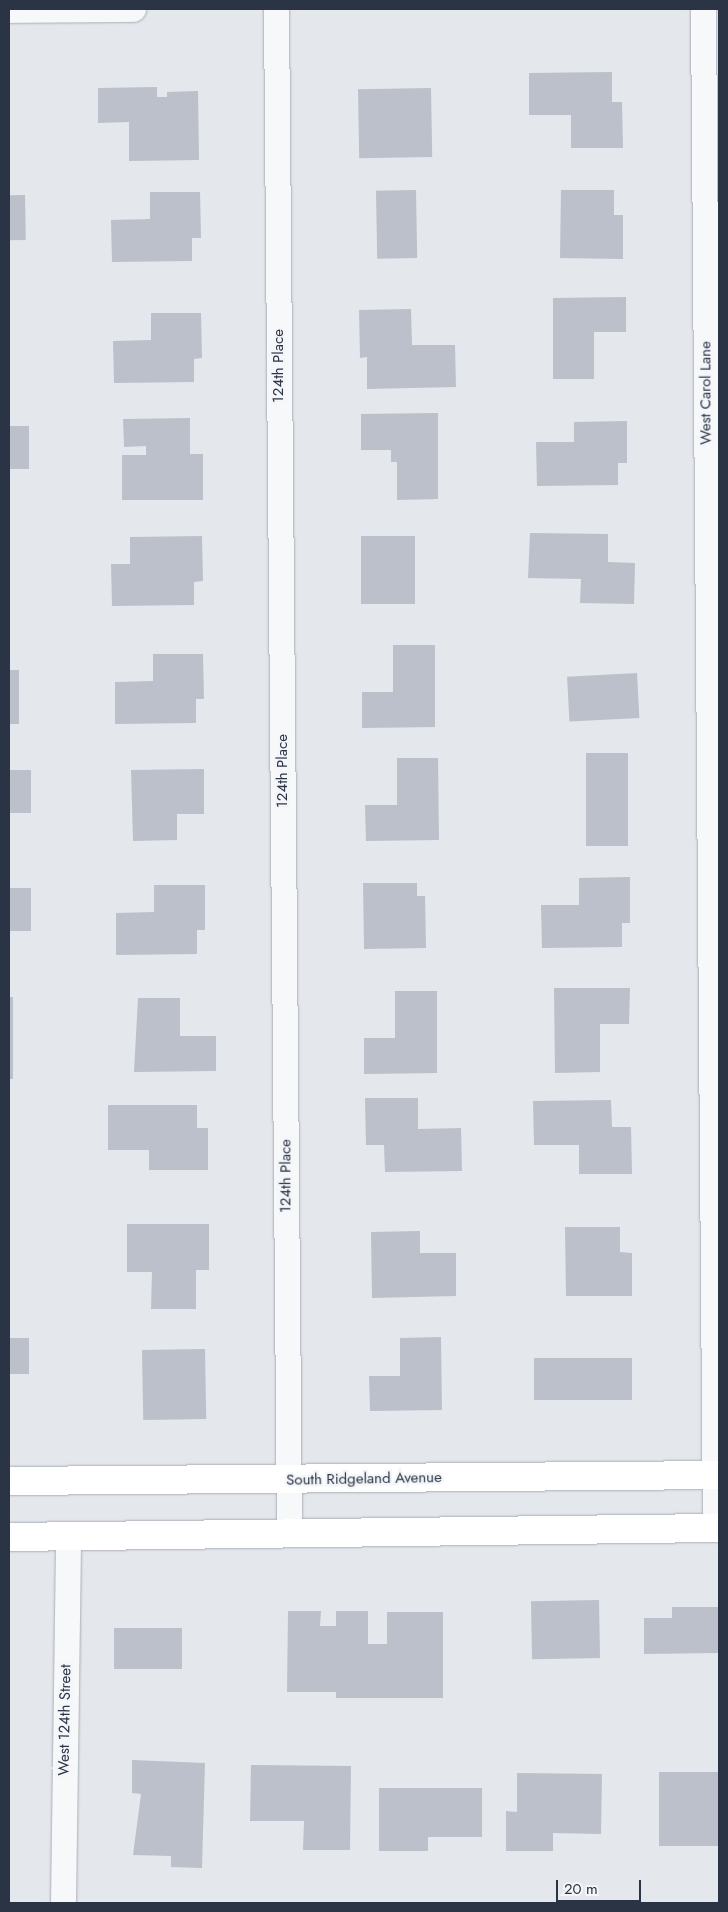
<!DOCTYPE html>
<style>
body{margin:0}
#map{position:relative;width:728px;height:1912px;overflow:hidden;background:#e4e7ec;font-family:Jost,sans-serif}
div>[style]{position:absolute}
[style*='--x']{left:calc(var(--x)*1px);top:calc(var(--y)*1px);width:calc(var(--w)*1px);rotate:calc(var(--a)*1deg)}
.building>*{inset:0;background:#bbc0ca;transform-origin:0 0}
.roads{filter:drop-shadow(0 0 1px #a9aeb7) drop-shadow(0 0 1px #a9aeb7)}
.minor>*{height:25px;margin:-12.5px;padding:0 12.5px;transform-origin:12.5px;border-radius:12.5px;background:#f7f8fa}
.secondary>*{height:28px;margin:-14px;padding:0 14px;transform-origin:14px;border-radius:14px;background:#fff}
span{translate:-50% -50%;white-space:nowrap;text-align:center;line-height:1.15;-webkit-text-stroke:5px #f4f6f9;paint-order:stroke}
.street-label{font-size:15px;color:#2b3445}
.frame{position:absolute;inset:0;border:10px solid #2b3445;pointer-events:none}
.scale{position:absolute;left:556px;top:1880px;width:85px;height:22px;box-sizing:border-box;border:2px solid #2b3445;border-top:0;padding-left:6px;font-size:15px;line-height:18px;white-space:nowrap;color:#2b3445;-webkit-text-stroke:4px #f4f6f9;paint-order:stroke}
</style>
<div id="map">
<div class="building">
<div style="clip-path:polygon(612px 72px,612px 102px,622px 102px,623px 148px,571px 148px,571px 115px,529px 115px,529px 73px)"></div>
<div style="clip-path:polygon(157px 87px,157px 97px,167px 97px,167px 92px,198px 91px,199px 160px,129px 161px,129px 122px,98px 123px,98px 88px)"></div>
<div style="left:431px;top:88px;width:69px;height:73px;rotate:89deg"></div>
<div style="left:416px;top:190px;width:68px;height:40px;rotate:89deg"></div>
<div style="clip-path:polygon(561px 190px,614px 190px,614px 215px,623px 215px,623px 259px,560px 258px)"></div>
<div style="clip-path:polygon(150px 192px,200px 192px,201px 238px,192px 238px,192px 261px,112px 262px,111px 220px,150px 219px)"></div>
<div style="left:25px;top:195px;width:45px;height:16px;rotate:89deg"></div>
<div style="clip-path:polygon(626px 297px,626px 332px,594px 332px,594px 379px,553px 379px,553px 298px)"></div>
<div style="clip-path:polygon(411px 309px,412px 345px,455px 345px,456px 387px,367px 389px,367px 357px,360px 358px,359px 310px)"></div>
<div style="clip-path:polygon(151px 313px,201px 313px,202px 358px,194px 359px,194px 382px,114px 383px,113px 341px,151px 340px)"></div>
<div style="clip-path:polygon(438px 413px,438px 499px,397px 500px,397px 462px,391px 462px,391px 450px,361px 450px,361px 414px)"></div>
<div style="clip-path:polygon(190px 418px,190px 454px,203px 454px,203px 500px,122px 500px,122px 455px,146px 455px,146px 446px,124px 447px,123px 419px)"></div>
<div style="clip-path:polygon(627px 421px,627px 463px,618px 463px,618px 485px,537px 486px,536px 442px,574px 442px,574px 422px)"></div>
<div style="left:9px;top:426px;width:20px;height:43px"></div>
<div style="clip-path:polygon(530px 533px,608px 534px,608px 562px,635px 563px,634px 604px,580px 603px,581px 579px,528px 578px)"></div>
<div style="clip-path:polygon(202px 536px,203px 581px,194px 582px,194px 605px,112px 606px,111px 564px,130px 564px,130px 537px)"></div>
<div style="left:361px;top:536px;width:54px;height:68px"></div>
<div style="clip-path:polygon(393px 645px,435px 645px,435px 727px,362px 728px,362px 692px,393px 692px)"></div>
<div style="clip-path:polygon(153px 654px,203px 654px,204px 699px,196px 699px,196px 723px,115px 724px,115px 682px,153px 681px)"></div>
<div style="left:9px;top:670px;width:10px;height:54px"></div>
<div style="left:637px;top:673px;width:45px;height:70px;rotate:87deg"></div>
<div style="left:586px;top:753px;width:42px;height:93px"></div>
<div style="clip-path:polygon(397px 758px,438px 758px,439px 840px,366px 841px,365px 805px,397px 805px)"></div>
<div style="clip-path:polygon(204px 769px,204px 814px,177px 814px,177px 840px,133px 841px,131px 770px)"></div>
<div style="left:31px;top:770px;width:43px;height:22px;rotate:90deg"></div>
<div style="clip-path:polygon(630px 877px,630px 923px,622px 923px,622px 947px,542px 948px,541px 905px,579px 905px,579px 878px)"></div>
<div style="clip-path:polygon(363px 883px,417px 883px,417px 896px,425px 896px,426px 948px,364px 949px)"></div>
<div style="clip-path:polygon(154px 885px,205px 885px,205px 930px,197px 930px,197px 954px,116px 955px,116px 913px,154px 912px)"></div>
<div style="left:9px;top:888px;width:22px;height:43px"></div>
<div style="clip-path:polygon(554px 988px,630px 988px,629px 1024px,600px 1024px,600px 1072px,555px 1073px)"></div>
<div style="clip-path:polygon(395px 991px,437px 991px,437px 1073px,364px 1074px,364px 1038px,395px 1038px)"></div>
<div style="left:9px;top:997px;width:4px;height:82px"></div>
<div style="clip-path:polygon(138px 998px,180px 998px,180px 1036px,216px 1036px,216px 1071px,134px 1072px)"></div>
<div style="clip-path:polygon(365px 1098px,418px 1098px,418px 1129px,461px 1128px,462px 1171px,385px 1172px,384px 1145px,366px 1145px)"></div>
<div style="clip-path:polygon(611px 1100px,612px 1127px,631px 1127px,632px 1174px,579px 1174px,579px 1145px,534px 1145px,533px 1101px)"></div>
<div style="clip-path:polygon(108px 1105px,197px 1105px,197px 1128px,208px 1128px,208px 1170px,149px 1170px,149px 1150px,108px 1150px)"></div>
<div style="clip-path:polygon(127px 1224px,209px 1224px,209px 1270px,196px 1270px,196px 1309px,151px 1309px,152px 1272px,127px 1272px)"></div>
<div style="clip-path:polygon(565px 1227px,620px 1227px,620px 1252px,632px 1253px,632px 1296px,566px 1296px)"></div>
<div style="clip-path:polygon(420px 1231px,420px 1253px,456px 1253px,456px 1296px,372px 1298px,371px 1232px)"></div>
<div style="clip-path:polygon(441px 1337px,442px 1410px,370px 1411px,369px 1376px,400px 1376px,400px 1338px)"></div>
<div style="left:9px;top:1338px;width:20px;height:36px"></div>
<div style="left:205px;top:1349px;width:70px;height:63px;rotate:89deg"></div>
<div style="left:534px;top:1358px;width:98px;height:42px"></div>
<div style="left:599px;top:1600px;width:58px;height:68px;rotate:89deg"></div>
<div style="clip-path:polygon(672px 1607px,719px 1607px,719px 1653px,644px 1654px,644px 1618px,672px 1618px)"></div>
<div style="clip-path:polygon(288px 1611px,321px 1611px,320px 1626px,336px 1626px,336px 1611px,368px 1611px,368px 1644px,387px 1644px,387px 1612px,443px 1612px,443px 1698px,336px 1698px,336px 1692px,287px 1692px)"></div>
<div style="left:182px;top:1628px;width:41px;height:68px;rotate:90deg"></div>
<div style="clip-path:polygon(132px 1760px,205px 1763px,202px 1868px,171px 1867px,171px 1856px,133px 1855px,141px 1794px,132px 1793px)"></div>
<div style="clip-path:polygon(251px 1765px,351px 1766px,350px 1850px,303px 1850px,304px 1821px,250px 1821px)"></div>
<div style="left:659px;top:1772px;width:60px;height:74px"></div>
<div style="clip-path:polygon(517px 1773px,602px 1774px,601px 1834px,553px 1833px,553px 1851px,506px 1851px,506px 1811px,517px 1812px)"></div>
<div style="clip-path:polygon(379px 1788px,482px 1788px,482px 1837px,428px 1837px,428px 1851px,379px 1851px)"></div>
</div>
<div class="roads">
<div class="minor">
<div style="--x:276;--y:9;--w:1524;--a:89.51"></div>
<div style="--x:703;--y:9;--w:1519;--a:89.55"></div>
<div style="--x:9;--y:10;--w:124;--a:-0.5"></div>
<div style="--x:63;--y:1903;--w:367;--a:-89.2"></div>
</div>
<div class="secondary">
<div style="--x:9;--y:1481;--w:710;--a:-0.48"></div>
<div style="--x:9;--y:1537;--w:710;--a:-0.73"></div>
</div>
</div>
<div class="street-label">
<span style="left:279px;top:366px;rotate:-90deg">124th Place</span>
<span style="left:706px;top:393px;rotate:-90deg">West Carol Lane</span>
<span style="left:283px;top:771px;rotate:-90deg">124th Place</span>
<span style="left:286px;top:1176px;rotate:-90deg">124th Place</span>
<span style="left:364px;top:1479px;rotate:-1deg">South Ridgeland Avenue</span>
<span style="left:65px;top:1720px;rotate:-89deg">West 124th Street</span>
</div>
<div class="frame"></div>
<div class="scale">20 m</div>
</div>
